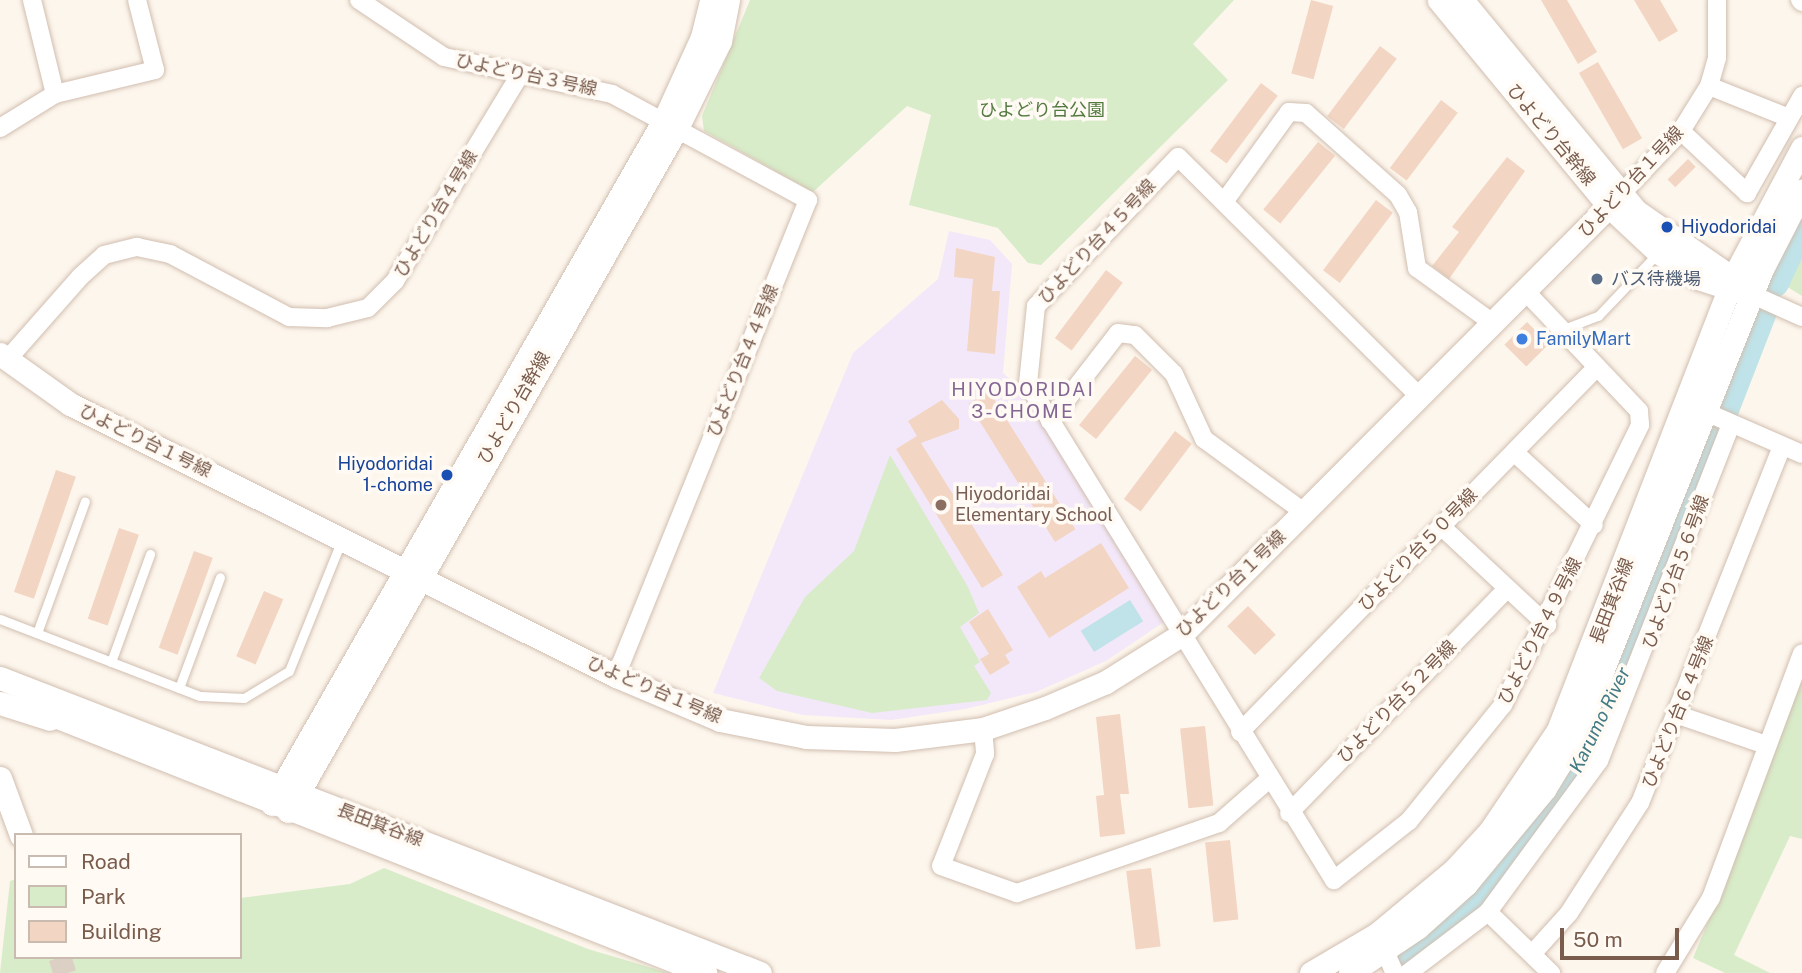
<!DOCTYPE html>
<meta charset="utf-8">
<style>
body{margin:0}
#map{position:relative;width:1802px;height:973px;overflow:hidden;background:#fdf6ec;font-family:"Public Sans","Noto Sans JP",sans-serif}
div>[style]{position:absolute}
[style*='--x']{left:calc(var(--x)*1px);top:calc(var(--y)*1px);width:calc(var(--w)*1px);rotate:calc(var(--a)*1deg)}
.education>*{inset:0;background:#f3e8fa}
.green>*{inset:0;background:#d8ecc9}
.water>*{inset:0;background:#bfe3e8;transform-origin:0 0}
.river>*{height:28px;margin:-14px;padding:0 14px;transform-origin:14px;border-radius:14px;background:#bfe3e8}
.building>*{inset:0;background:#f3d5c3;transform-origin:0 0}
.tertiary-tunnel>*{height:23px;margin-top:-11.5px;transform-origin:0;background:repeating-linear-gradient(90deg,#dcd0c4 0 23px,transparent 0 34px)}
.roads{filter:drop-shadow(0 0 2px #d1beb0) drop-shadow(0 0 2px #d1beb0)}
.service>*{height:9px;margin:-4.5px;padding:0 4.5px;transform-origin:4.5px;border-radius:4.5px;background:#fff}
.minor>*{height:18px;margin:-9px;padding:0 9px;transform-origin:9px;border-radius:9px;background:#fff}
.tertiary>*{height:23px;margin:-11.5px;padding:0 11.5px;transform-origin:11.5px;border-radius:11.5px;background:#fff}
.dots>*{width:19px;height:19px;translate:-50% -50%;box-sizing:border-box;border:4px solid #fffaf3;border-radius:50%}
span{translate:-50% -50%;white-space:nowrap;text-align:center;line-height:1.15;-webkit-text-stroke:7px #fffaf3;paint-order:stroke}
.street-label{font-size:18px;color:#7a5c4d}
.park-label{font-size:18px;color:#537a41}
.transit-label{font-size:18px;color:#164399}
.left{translate:0 -50%;text-align:left}
.right{translate:-100% -50%;text-align:right}
.service-label{font-size:18px;color:#4e5e75}
.shop-label{font-size:18px;color:#366cbe}
.education-label{font-size:18px;color:#785e54}
.neighbourhood-label{font-size:19px;color:#846695;letter-spacing:2px}
.water-label{font-size:19px;color:#437c86;font-style:italic}
.legend{position:absolute;left:14px;top:833px;width:228px;height:126px;box-sizing:border-box;background:#fffaf3;border:2px solid #cabbb1;margin:0;padding:9px 12px;list-style:none;font-size:21px;color:#7a5c4d}
.legend li{display:flex;align-items:center;gap:14px;height:35px}
.legend b{width:35px;border:2px solid #cabbb1}
.scale{position:absolute;left:1560px;top:928px;width:119px;height:32px;box-sizing:border-box;border:4px solid #7a5c4d;border-top:0;padding-left:9px;font-size:21px;line-height:24px;white-space:nowrap;color:#7a5c4d;-webkit-text-stroke:5px #fffaf3;paint-order:stroke}
</style>
<div id="map">
<div class="education">
<div style="clip-path:polygon(949px 231px,990px 240px,1012px 264px,1003px 373px,1021px 388px,1164px 622px,1106px 661px,1036px 692px,965px 709px,891px 720px,803px 715px,713px 693px,853px 353px,938px 279px)"></div>
</div>
<div class="green">
<div style="clip-path:polygon(750px 0,1234px 0,1193px 44px,1228px 80px,1041px 265px,1028px 263px,998px 228px,909px 205px,931px 115px,907px 106px,813px 192px,704px 131px,702px 116px)"></div>
<div style="clip-path:polygon(1802px 220px,1802px 296px,1781px 283px)"></div>
<div style="clip-path:polygon(890px 455px,968px 587px,979px 613px,960px 627px,980px 662px,974px 666px,991px 693px,987px 700px,872px 713px,777px 691px,759px 678px,805px 597px,854px 551px)"></div>
<div style="clip-path:polygon(1802px 668px,1802px 839px,1790px 836px,1734px 955px,1770px 973px,1725px 973px,1693px 958px,1750px 821px)"></div>
<div style="clip-path:polygon(384px 868px,588px 949px,669px 973px,0 973px,10px 881px,16px 879px,16px 957px,240px 957px,240px 898px,350px 884px)"></div>
</div>
<div class="water">
<div style="left:1130px;top:600px;width:25px;height:58px;rotate:58deg"></div>
</div>
<div class="river">
<div style="--x:1775;--y:283;--w:64;--a:-65"></div>
<div style="--x:1723;--y:415;--w:110;--a:-68.8"></div>
<div style="--x:1407;--y:959;--w:55;--a:-36.9"></div>
<div style="--x:1451;--y:926;--w:150;--a:-47.7"></div>
<div style="--x:1552;--y:815;--w:144;--a:-61.8"></div>
<div style="--x:1620;--y:688;--w:274;--a:-69.5"></div>
</div>
<div class="building">
<div style="left:1311px;top:0;width:23px;height:76px;rotate:15deg"></div>
<div style="clip-path:polygon(1541px 0,1567px 0,1597px 52px,1578px 64px)"></div>
<div style="clip-path:polygon(1634px 0,1660px 0,1678px 31px,1659px 42px)"></div>
<div style="left:1380px;top:46px;width:21px;height:88px;rotate:37deg"></div>
<div style="left:1598px;top:62px;width:88px;height:22px;rotate:60deg"></div>
<div style="left:1261px;top:83px;width:21px;height:85px;rotate:37deg"></div>
<div style="left:1441px;top:100px;width:21px;height:85px;rotate:37deg"></div>
<div style="left:1318px;top:142px;width:22px;height:87px;rotate:39deg"></div>
<div style="clip-path:polygon(1507px 157px,1525px 171px,1449px 279px,1432px 266px,1459px 232px,1452px 227px)"></div>
<div style="left:1688px;top:159px;width:11px;height:29px;rotate:45deg"></div>
<div style="left:1376px;top:200px;width:21px;height:88px;rotate:37deg"></div>
<div style="clip-path:polygon(956px 248px,995px 257px,992px 291px,1000px 291px,995px 354px,967px 351px,973px 279px,954px 277px)"></div>
<div style="left:1106px;top:270px;width:21px;height:85px;rotate:37deg"></div>
<div style="left:1527px;top:322px;width:31px;height:32px;rotate:45deg"></div>
<div style="left:1135px;top:356px;width:22px;height:89px;rotate:39deg"></div>
<div style="left:989px;top:391px;width:163px;height:24px;rotate:58deg"></div>
<div style="clip-path:polygon(942px 400px,959px 419px,959px 429px,921px 443px,1003px 575px,982px 588px,896px 449px,917px 436px,908px 421px)"></div>
<div style="left:1175px;top:431px;width:21px;height:85px;rotate:37deg"></div>
<div style="left:56px;top:470px;width:21px;height:129px;rotate:19deg"></div>
<div style="left:119px;top:528px;width:21px;height:96px;rotate:19deg"></div>
<div style="clip-path:polygon(1101px 543px,1129px 588px,1049px 638px,1017px 587px,1041px 571px,1045px 578px)"></div>
<div style="left:194px;top:551px;width:20px;height:103px;rotate:20deg"></div>
<div style="left:264px;top:591px;width:21px;height:71px;rotate:23deg"></div>
<div style="left:1248px;top:606px;width:40px;height:29px;rotate:46deg"></div>
<div style="clip-path:polygon(988px 609px,1013px 650px,1005px 655px,1010px 663px,990px 675px,980px 659px,989px 654px,969px 622px)"></div>
<div style="clip-path:polygon(1120px 714px,1129px 794px,1120px 794px,1125px 834px,1100px 837px,1096px 796px,1104px 795px,1096px 717px)"></div>
<div style="left:1205px;top:726px;width:80px;height:25px;rotate:84deg"></div>
<div style="left:1230px;top:840px;width:80px;height:25px;rotate:84deg"></div>
<div style="left:1151px;top:868px;width:79px;height:25px;rotate:83deg"></div>
</div>
<div class="tertiary-tunnel">
<div style="--x:60;--y:957;--w:17;--a:73"></div>
</div>
<div class="roads">
<div class="service">
<div style="--x:1561;--y:330;--w:40;--a:-21"></div>
<div style="--x:1598;--y:316;--w:86;--a:-46.4"></div>
<div style="--x:0;--y:619;--w:214;--a:21.1"></div>
<div style="--x:200;--y:696;--w:44;--a:2.6"></div>
<div style="--x:244;--y:698;--w:52;--a:-31"></div>
<div style="--x:289;--y:671;--w:142;--a:-68.1"></div>
<div style="--x:37;--y:633;--w:140;--a:-70"></div>
<div style="--x:111;--y:662;--w:115;--a:-70.1"></div>
<div style="--x:179;--y:688;--w:118;--a:-69.7"></div>
</div>
<div class="minor">
<div style="--x:32;--y:0;--w:97;--a:76.3"></div>
<div style="--x:359;--y:0;--w:102;--a:33.8"></div>
<div style="--x:444;--y:57;--w:172;--a:12.4"></div>
<div style="--x:612;--y:94;--w:223;--a:28.4"></div>
<div style="--x:808;--y:200;--w:513;--a:111.97"></div>
<div style="--x:1800;--y:0;--w:3;--a:45"></div>
<div style="--x:1709;--y:86;--w:84;--a:21.7"></div>
<div style="--x:0;--y:128;--w:65;--a:-31.7"></div>
<div style="--x:55;--y:94;--w:103;--a:-13.5"></div>
<div style="--x:155;--y:70;--w:72;--a:-104.4"></div>
<div style="--x:1681;--y:131;--w:91;--a:43.2"></div>
<div style="--x:1747;--y:193;--w:112;--a:-60.4"></div>
<div style="--x:1621;--y:194;--w:87;--a:-46.4"></div>
<div style="--x:1681;--y:131;--w:53;--a:-58.1"></div>
<div style="--x:1709;--y:86;--w:29;--a:-74"></div>
<div style="--x:1717;--y:58;--w:58;--a:-90"></div>
<div style="--x:1224;--y:202;--w:111;--a:-54.2"></div>
<div style="--x:1289;--y:112;--w:17;--a:3"></div>
<div style="--x:1306;--y:113;--w:123;--a:41.7"></div>
<div style="--x:1398;--y:195;--w:20;--a:60"></div>
<div style="--x:1408;--y:212;--w:57;--a:80.9"></div>
<div style="--x:1417;--y:268;--w:95;--a:36"></div>
<div style="--x:1751;--y:294;--w:56;--a:24.3"></div>
<div style="--x:6;--y:361;--w:113;--a:-48.6"></div>
<div style="--x:81;--y:276;--w:31;--a:-42"></div>
<div style="--x:104;--y:255;--w:34;--a:-14"></div>
<div style="--x:137;--y:247;--w:34;--a:12"></div>
<div style="--x:170;--y:254;--w:135;--a:27.9"></div>
<div style="--x:289;--y:317;--w:38;--a:2"></div>
<div style="--x:327;--y:318;--w:42;--a:-13.7"></div>
<div style="--x:368;--y:308;--w:38;--a:-45"></div>
<div style="--x:395;--y:281;--w:243;--a:-58.8"></div>
<div style="--x:1421;--y:398;--w:342;--a:-135.2"></div>
<div style="--x:1178;--y:157;--w:206;--a:133.6"></div>
<div style="--x:1036;--y:306;--w:78;--a:95.9"></div>
<div style="--x:1028;--y:384;--w:583;--a:58.33"></div>
<div style="--x:1334;--y:880;--w:95;--a:-38.2"></div>
<div style="--x:1409;--y:821;--w:149;--a:-51"></div>
<div style="--x:1503;--y:705;--w:312;--a:-63.9"></div>
<div style="--x:1640;--y:425;--w:14;--a:-94"></div>
<div style="--x:1639;--y:411;--w:164;--a:-133.5"></div>
<div style="--x:1706;--y:412;--w:105;--a:23.6"></div>
<div style="--x:1050;--y:421;--w:111;--a:-52.3"></div>
<div style="--x:1118;--y:333;--w:17;--a:7"></div>
<div style="--x:1135;--y:335;--w:55;--a:45"></div>
<div style="--x:1174;--y:374;--w:72;--a:65.2"></div>
<div style="--x:1204;--y:439;--w:125;--a:36.2"></div>
<div style="--x:1514;--y:452;--w:108;--a:42.4"></div>
<div style="--x:1442;--y:527;--w:144;--a:43"></div>
<div style="--x:1678;--y:715;--w:93;--a:18.8"></div>
<div style="--x:983;--y:729;--w:25;--a:85"></div>
<div style="--x:985;--y:754;--w:120;--a:111.4"></div>
<div style="--x:941;--y:866;--w:81;--a:19.6"></div>
<div style="--x:1017;--y:893;--w:214;--a:-19.1"></div>
<div style="--x:1219;--y:823;--w:65;--a:-41.3"></div>
<div style="--x:1240;--y:732;--w:509;--a:-45.64"></div>
<div style="--x:1289;--y:813;--w:310;--a:-45.8"></div>
<div style="--x:1488;--y:912;--w:88;--a:44.1"></div>
<div style="--x:1380;--y:940;--w:36;--a:66"></div>
<div style="--x:1532;--y:954;--w:55;--a:-47.9"></div>
<div style="--x:1569;--y:913;--w:131;--a:-57.2"></div>
<div style="--x:1640;--y:803;--w:384;--a:-68.3"></div>
<div style="--x:1408;--y:973;--w:101;--a:-37.3"></div>
<div style="--x:1488;--y:912;--w:187;--a:-53.7"></div>
<div style="--x:1599;--y:761;--w:361;--a:-68.6"></div>
<div style="--x:1665;--y:973;--w:88;--a:-58.5"></div>
<div style="--x:1711;--y:898;--w:261;--a:-69.6"></div>
</div>
<div class="tertiary">
<div style="--x:1439;--y:0;--w:267;--a:50.5"></div>
<div style="--x:1609;--y:206;--w:67;--a:43.2"></div>
<div style="--x:1658;--y:252;--w:48;--a:33"></div>
<div style="--x:1698;--y:278;--w:45;--a:18"></div>
<div style="--x:1462;--y:0;--w:273;--a:50.5"></div>
<div style="--x:1636;--y:211;--w:131;--a:34.8"></div>
<div style="--x:0;--y:354;--w:86;--a:35.5"></div>
<div style="--x:70;--y:404;--w:610;--a:26.48"></div>
<div style="--x:616;--y:676;--w:113;--a:22.9"></div>
<div style="--x:720;--y:720;--w:88;--a:11.2"></div>
<div style="--x:806;--y:737;--w:89;--a:1.9"></div>
<div style="--x:895;--y:740;--w:89;--a:-7.1"></div>
<div style="--x:983;--y:729;--w:65;--a:-18.7"></div>
<div style="--x:1045;--y:708;--w:66;--a:-23.1"></div>
<div style="--x:1106;--y:682;--w:89;--a:-32.1"></div>
<div style="--x:1181;--y:635;--w:623;--a:-45.07"></div>
<div style="--x:0;--y:678;--w:815;--a:21.21"></div>
<div style="--x:0;--y:703;--w:52;--a:17.7"></div>
<div style="--x:35;--y:708;--w:721;--a:21.58"></div>
<div style="--x:0;--y:778;--w:61;--a:69.8"></div>
<div style="--x:272;--y:804;--w:791;--a:-60.19"></div>
<div style="--x:665;--y:118;--w:89;--a:-65.4"></div>
<div style="--x:702;--y:37;--w:38;--a:-76"></div>
<div style="--x:288;--y:811;--w:788;--a:-60.35"></div>
<div style="--x:678;--y:126;--w:95;--a:-63.7"></div>
<div style="--x:720;--y:41;--w:42;--a:-79"></div>
<div style="--x:1311;--y:973;--w:77;--a:-30.6"></div>
<div style="--x:1377;--y:934;--w:100;--a:-39.7"></div>
<div style="--x:1454;--y:870;--w:53;--a:-47.3"></div>
<div style="--x:1490;--y:831;--w:122;--a:-56"></div>
<div style="--x:1558;--y:730;--w:487;--a:-68.8"></div>
<div style="--x:1734;--y:276;--w:145;--a:-62"></div>
<div style="--x:1350;--y:973;--w:81;--a:-33.9"></div>
<div style="--x:1417;--y:928;--w:66;--a:-41.9"></div>
<div style="--x:1466;--y:884;--w:124;--a:-50.5"></div>
<div style="--x:1545;--y:788;--w:60;--a:-58.7"></div>
<div style="--x:1576;--y:737;--w:504;--a:-68.33"></div>
<div style="--x:1762;--y:269;--w:88;--a:-62.9"></div>
</div>
</div>
<div class="dots">
<div style="left:1667px;top:227px;background:#1a4fb4"></div>
<div style="left:1597px;top:279px;background:#5c6f8a"></div>
<div style="left:1522px;top:339px;background:#3f7fe0"></div>
<div style="left:447px;top:475px;background:#1a4fb4"></div>
<div style="left:941px;top:505px;background:#8d6e63"></div>
</div>
<div class="street-label">
<span style="left:526px;top:75px;rotate:12deg">ひよどり台３号線</span>
<span style="left:1551px;top:135px;rotate:50deg">ひよどり台幹線</span>
<span style="left:1631px;top:182px;rotate:-47deg">ひよどり台１号線</span>
<span style="left:436px;top:214px;rotate:-59deg">ひよどり台４号線</span>
<span style="left:1097px;top:242px;rotate:-47deg">ひよどり台４５号線</span>
<span style="left:743px;top:361px;rotate:-68deg">ひよどり台４４号線</span>
<span style="left:514px;top:408px;rotate:-60deg">ひよどり台幹線</span>
<span style="left:145px;top:441px;rotate:26deg">ひよどり台１号線</span>
<span style="left:1418px;top:550px;rotate:-46deg">ひよどり台５０号線</span>
<span style="left:1676px;top:572px;rotate:-70deg">ひよどり台５６号線</span>
<span style="left:1231px;top:584px;rotate:-44deg">ひよどり台１号線</span>
<span style="left:1612px;top:601px;rotate:-69deg">長田箕谷線</span>
<span style="left:1540px;top:631px;rotate:-63deg">ひよどり台４９号線</span>
<span style="left:654px;top:690px;rotate:23deg">ひよどり台１号線</span>
<span style="left:1397px;top:702px;rotate:-46deg">ひよどり台５２号線</span>
<span style="left:1678px;top:712px;rotate:-68deg">ひよどり台６４号線</span>
<span style="left:380px;top:825px;rotate:21deg">長田箕谷線</span>
</div>
<div class="park-label">
<span style="left:1042px;top:110px">ひよどり台公園</span>
</div>
<div class="transit-label">
<span class="left" style="left:1681px;top:227px">Hiyodoridai</span>
<span class="right" style="left:433px;top:475px">Hiyodoridai<br>1-chome</span>
</div>
<div class="service-label">
<span class="left" style="left:1611px;top:279px">バス待機場</span>
</div>
<div class="shop-label">
<span class="left" style="left:1536px;top:339px">FamilyMart</span>
</div>
<div class="education-label">
<span class="left" style="left:955px;top:505px">Hiyodoridai<br>Elementary School</span>
</div>
<div class="neighbourhood-label">
<span style="left:1023px;top:401px">HIYODORIDAI<br>3-CHOME</span>
</div>
<div class="water-label">
<span style="left:1600px;top:720px;rotate:-64deg">Karumo River</span>
</div>
<ul class="legend">
<li><b style="height:9px;background:#fff"></b>Road</li>
<li><b style="height:19px;background:#d8ecc9"></b>Park</li>
<li><b style="height:19px;background:#f3d5c3"></b>Building</li>
</ul>
<div class="scale">50 m</div>
</div>
